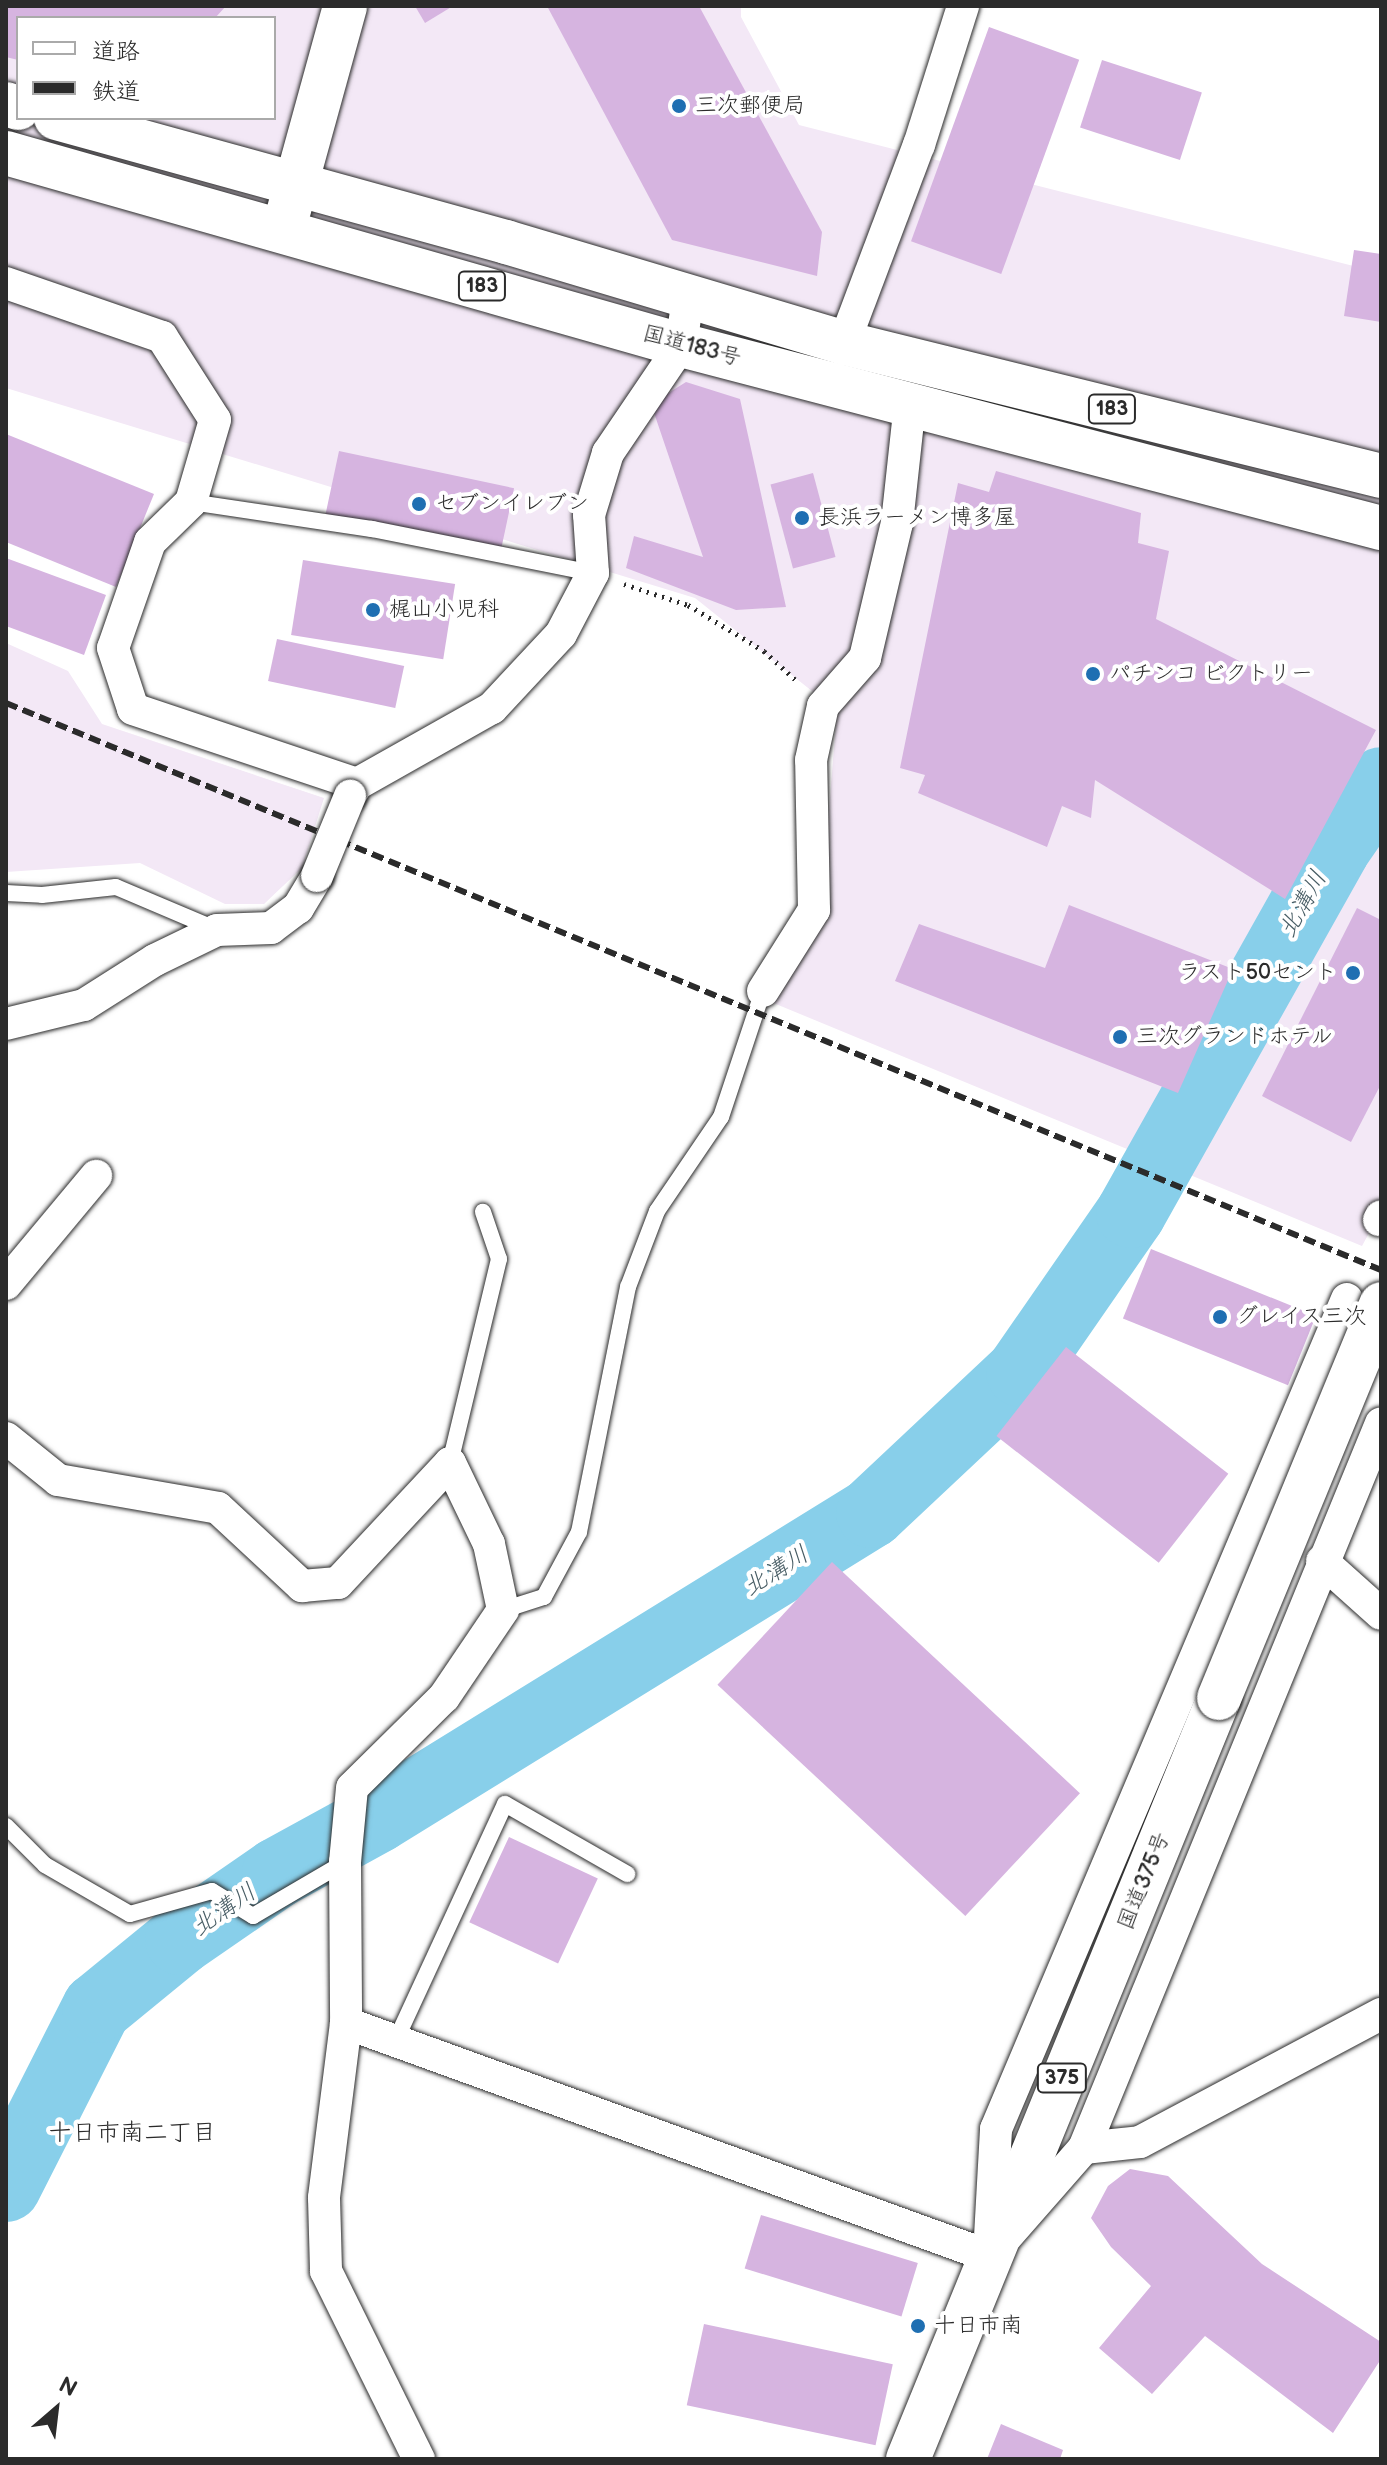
<!DOCTYPE html>
<meta charset="utf-8">
<style>
body{margin:0}
#map{position:relative;width:1387px;height:2465px;overflow:hidden;background:#fff;font-family:"Balsamiq Sans","Klee One",sans-serif}
div>[style]{position:absolute}
[style*='--x']{left:calc(var(--x)*1px);top:calc(var(--y)*1px);width:calc(var(--w)*1px);rotate:calc(var(--a)*1deg)}
.built>*{inset:0;background:#f3e8f6}
.river>*{height:70px;margin:-35px;padding:0 35px;transform-origin:35px;border-radius:35px;background:#88cfea}
.building>*{inset:0;background:#d6b4e0;transform-origin:0 0}
.path>*{height:5px;margin-top:-2.5px;transform-origin:0;background:repeating-linear-gradient(90deg,#2b2b2b 0 2px,transparent 0 8px)}
.roads{filter:drop-shadow(0 0 2px #2b2b2b) drop-shadow(0 0 2px #2b2b2b)}
.lane>*{height:16px;margin:-8px;padding:0 8px;transform-origin:8px;border-radius:8px;background:#fff}
.street>*{height:32px;margin:-16px;padding:0 16px;transform-origin:16px;border-radius:16px;background:#fff}
.secondary>*{height:44px;margin:-22px;padding:0 22px;transform-origin:22px;border-radius:22px;background:#fff}
.highway>*{height:44px;margin:-22px;padding:0 22px;transform-origin:22px;border-radius:22px;background:#fff}
.rail>*{height:6px;margin-top:-3px;transform-origin:0;background:repeating-linear-gradient(90deg,#2b2b2b 0 12px,transparent 0 18px)}
.bridges{filter:drop-shadow(0 0 2px #2b2b2b) drop-shadow(0 0 2px #2b2b2b)}
.street-bridge>*{height:32px;margin:-16px;padding:0 16px;transform-origin:16px;border-radius:16px;background:#fff}
.highway-bridge>*{height:44px;margin:-22px;padding:0 22px;transform-origin:22px;border-radius:22px;background:#fff}
.dots>*{width:22px;height:22px;translate:-50% -50%;box-sizing:border-box;border:4px solid #fff;border-radius:50%}
span{translate:-50% -50%;white-space:nowrap;text-align:center;line-height:1.15;-webkit-text-stroke:8px #fff;paint-order:stroke}
.shield-label span{padding:2px 6px;background:#fff;border:2px solid;border-radius:6px;-webkit-text-stroke-width:0}
.shield-label{font-size:20px;color:#2b2b2b;font-weight:700}
.poi-label{font-size:22px;color:#2b2b2b}
.left{translate:0 -50%;text-align:left}
.right{translate:-100% -50%;text-align:right}
.street-label{font-size:22px;color:#2b2b2b}
.water-label{font-size:24px;color:#475c64;font-style:italic}
.neighbourhood-label{font-size:24px;color:#2b2b2b}
.frame{position:absolute;inset:0;border:8px solid #2b2b2b;pointer-events:none}
.legend{position:absolute;left:16px;top:16px;width:260px;height:104px;box-sizing:border-box;background:#fff;border:2px solid #aaa;margin:0;padding:10px 14px;list-style:none;font-size:24px;color:#2b2b2b}
.legend li{display:flex;align-items:center;gap:16px;height:40px}
.legend b{width:40px;border:2px solid #aaa}
.north{position:absolute;left:16px;top:2369px;width:80px;height:80px;-webkit-text-stroke:6px #fff;paint-order:stroke;rotate:28deg;font-size:22px;font-weight:700;line-height:32px;text-align:center;color:#2b2b2b}
.north::after{content:'';display:block;margin:auto;width:28px;height:36px;background:#2b2b2b;clip-path:polygon(50% 0,100% 100%,50% 72%,0 100%)}
</style>
<div id="map">
<div class="built">
<div style="clip-path:polygon(evenodd,6px 6px,741px 6px,741px 17px,799px 125px,1381px 273px,1381px 1211px,1362px 1246px,771px 1002px,820px 922px,837px 711px,695px 598px,6px 388px,6px 6px,18px 18px,274px 18px,274px 118px,18px 118px,18px 18px)"></div>
<div style="clip-path:polygon(6px 643px,68px 671px,102px 724px,324px 798px,302px 868px,264px 904px,225px 904px,140px 863px,6px 872px)"></div>
</div>
<div class="river">
<div style="--x:6;--y:2187;--w:201;--a:-63.1"></div>
<div style="--x:97;--y:2008;--w:107;--a:-39.3"></div>
<div style="--x:180;--y:1940;--w:118;--a:-34.6"></div>
<div style="--x:277;--y:1873;--w:114;--a:-28.8"></div>
<div style="--x:377;--y:1818;--w:581;--a:-31.69"></div>
<div style="--x:871;--y:1513;--w:206;--a:-43.2"></div>
<div style="--x:1021;--y:1372;--w:193;--a:-55.3"></div>
<div style="--x:1131;--y:1213;--w:417;--a:-60.7"></div>
<div style="--x:1335;--y:849;--w:81;--a:-55.5"></div>
</div>
<div class="building">
<div style="clip-path:polygon(6px 6px,226px 6px,215px 18px,18px 18px,18px 60px,6px 57px)"></div>
<div style="clip-path:polygon(415px 6px,453px 6px,425px 23px)"></div>
<div style="clip-path:polygon(547px 6px,699px 6px,822px 232px,817px 276px,672px 240px)"></div>
<div style="left:989px;top:27px;width:96px;height:228px;rotate:20deg"></div>
<div style="left:1102px;top:60px;width:105px;height:71px;rotate:18deg"></div>
<div style="clip-path:polygon(1354px 250px,1381px 254px,1381px 322px,1344px 316px)"></div>
<div style="clip-path:polygon(686px 382px,740px 399px,786px 607px,736px 610px,626px 568px,634px 536px,703px 557px,651px 404px)"></div>
<div style="clip-path:polygon(6px 434px,154px 494px,116px 587px,6px 542px)"></div>
<div style="left:339px;top:451px;width:179px;height:68px;rotate:12deg"></div>
<div style="clip-path:polygon(996px 471px,1141px 513px,1138px 543px,1169px 551px,1156px 619px,1376px 730px,1285px 899px,1095px 780px,1091px 818px,1062px 806px,1047px 847px,918px 793px,925px 775px,900px 768px,958px 483px,989px 492px)"></div>
<div style="left:813px;top:473px;width:87px;height:44px;rotate:75deg"></div>
<div style="clip-path:polygon(6px 558px,106px 595px,84px 655px,6px 626px)"></div>
<div style="left:303px;top:560px;width:154px;height:76px;rotate:9deg"></div>
<div style="left:277px;top:639px;width:130px;height:43px;rotate:12deg"></div>
<div style="clip-path:polygon(1069px 905px,1233px 969px,1178px 1093px,895px 981px,919px 924px,1045px 968px)"></div>
<div style="clip-path:polygon(1357px 908px,1381px 920px,1381px 1084px,1351px 1142px,1262px 1096px)"></div>
<div style="left:1151px;top:1249px;width:178px;height:75px;rotate:22deg"></div>
<div style="left:1066px;top:1347px;width:206px;height:113px;rotate:38deg"></div>
<div style="left:832px;top:1562px;width:339px;height:168px;rotate:43deg"></div>
<div style="left:509px;top:1837px;width:98px;height:94px;rotate:25deg"></div>
<div style="clip-path:polygon(1130px 2169px,1168px 2176px,1262px 2264px,1381px 2342px,1381px 2359px,1333px 2433px,1205px 2336px,1152px 2394px,1099px 2348px,1151px 2286px,1111px 2247px,1091px 2218px,1108px 2186px)"></div>
<div style="left:761px;top:2215px;width:164px;height:56px;rotate:17deg"></div>
<div style="left:704px;top:2324px;width:193px;height:83px;rotate:12deg"></div>
<div style="clip-path:polygon(1001px 2424px,1063px 2450px,1060px 2459px,987px 2459px)"></div>
</div>
<div class="path">
<div style="--x:624;--y:584;--w:67;--a:18.2"></div>
<div style="--x:688;--y:605;--w:89;--a:31.2"></div>
<div style="--x:764;--y:651;--w:46;--a:42.4"></div>
</div>
<div class="roads">
<div class="lane">
<div style="--x:191;--y:502;--w:183;--a:8.5"></div>
<div style="--x:372;--y:529;--w:225;--a:11.3"></div>
<div style="--x:6;--y:893;--w:36;--a:3"></div>
<div style="--x:42;--y:895;--w:74;--a:-6.2"></div>
<div style="--x:116;--y:887;--w:108;--a:23"></div>
<div style="--x:450;--y:1463;--w:210;--a:-76.5"></div>
<div style="--x:499;--y:1259;--w:50;--a:-108.8"></div>
<div style="--x:503;--y:1610;--w:43;--a:-17.6"></div>
<div style="--x:544;--y:1597;--w:74;--a:-61.7"></div>
<div style="--x:579;--y:1532;--w:250;--a:-78.7"></div>
<div style="--x:628;--y:1287;--w:81;--a:-69.1"></div>
<div style="--x:657;--y:1211;--w:114;--a:-55.8"></div>
<div style="--x:721;--y:1117;--w:133;--a:-71.6"></div>
<div style="--x:6;--y:1826;--w:55;--a:45"></div>
<div style="--x:45;--y:1865;--w:98;--a:30"></div>
<div style="--x:130;--y:1914;--w:85;--a:-15.7"></div>
<div style="--x:212;--y:1891;--w:48;--a:31.4"></div>
<div style="--x:253;--y:1916;--w:107;--a:-30.4"></div>
<div style="--x:395;--y:2042;--w:262;--a:-65.2"></div>
<div style="--x:505;--y:1804;--w:141;--a:29.8"></div>
</div>
<div class="street">
<div style="--x:6;--y:283;--w:165;--a:19.1"></div>
<div style="--x:162;--y:337;--w:98;--a:57.4"></div>
<div style="--x:215;--y:420;--w:85;--a:106.3"></div>
<div style="--x:191;--y:502;--w:57;--a:135.7"></div>
<div style="--x:150;--y:542;--w:112;--a:109.2"></div>
<div style="--x:113;--y:648;--w:64;--a:71.8"></div>
<div style="--x:133;--y:709;--w:236;--a:18.5"></div>
<div style="--x:844;--y:343;--w:212;--a:-69.3"></div>
<div style="--x:919;--y:145;--w:146;--a:-72.4"></div>
<div style="--x:350;--y:796;--w:14;--a:-60"></div>
<div style="--x:357;--y:784;--w:155;--a:-29.4"></div>
<div style="--x:492;--y:708;--w:101;--a:-47"></div>
<div style="--x:561;--y:634;--w:69;--a:-62.3"></div>
<div style="--x:593;--y:573;--w:58;--a:-93.9"></div>
<div style="--x:589;--y:515;--w:65;--a:-73"></div>
<div style="--x:608;--y:453;--w:130;--a:-55.9"></div>
<div style="--x:681;--y:345;--w:48;--a:-81.5"></div>
<div style="--x:763;--y:991;--w:96;--a:-57.8"></div>
<div style="--x:814;--y:910;--w:150;--a:-91.1"></div>
<div style="--x:811;--y:760;--w:55;--a:-77.5"></div>
<div style="--x:823;--y:706;--w:64;--a:-48.8"></div>
<div style="--x:865;--y:658;--w:139;--a:-76.7"></div>
<div style="--x:897;--y:523;--w:121;--a:-83.8"></div>
<div style="--x:6;--y:1024;--w:80;--a:-13.7"></div>
<div style="--x:84;--y:1005;--w:84;--a:-32.4"></div>
<div style="--x:155;--y:960;--w:69;--a:-25.8"></div>
<div style="--x:217;--y:930;--w:54;--a:-2.1"></div>
<div style="--x:271;--y:928;--w:34;--a:-37"></div>
<div style="--x:298;--y:908;--w:37;--a:-59"></div>
<div style="--x:1379;--y:1220;--w:4;--a:-63"></div>
<div style="--x:6;--y:1284;--w:141;--a:-50.2"></div>
<div style="--x:6;--y:1438;--w:67;--a:38.9"></div>
<div style="--x:58;--y:1480;--w:162;--a:9.9"></div>
<div style="--x:218;--y:1508;--w:115;--a:42.9"></div>
<div style="--x:302;--y:1586;--w:36;--a:-5"></div>
<div style="--x:338;--y:1583;--w:164;--a:-47"></div>
<div style="--x:450;--y:1463;--w:90;--a:64.3"></div>
<div style="--x:489;--y:1544;--w:67;--a:78"></div>
<div style="--x:503;--y:1610;--w:105;--a:124.1"></div>
<div style="--x:444;--y:1697;--w:129;--a:135.3"></div>
<div style="--x:352;--y:1788;--w:74;--a:95.4"></div>
<div style="--x:345;--y:1862;--w:161;--a:89.6"></div>
<div style="--x:346;--y:2023;--w:176;--a:97.2"></div>
<div style="--x:324;--y:2198;--w:73;--a:88.4"></div>
<div style="--x:326;--y:2271;--w:210;--a:63.7"></div>
<div style="--x:1322;--y:1561;--w:79;--a:41.9"></div>
<div style="--x:346;--y:2023;--w:684;--a:19.92"></div>
<div style="--x:1084;--y:2148;--w:56;--a:-6.1"></div>
<div style="--x:1140;--y:2142;--w:273;--a:-28"></div>
<div style="--x:1007;--y:2236;--w:117;--a:-48.8"></div>
<div style="--x:1084;--y:2148;--w:783;--a:-67.72"></div>
<div style="--x:990;--y:2237;--w:108;--a:-86.8"></div>
<div style="--x:996;--y:2129;--w:901;--a:-67.08"></div>
</div>
<div class="secondary">
<div style="--x:284;--y:228;--w:230;--a:-74.6"></div>
</div>
<div class="highway">
<div style="--x:6;--y:104;--w:13;--a:18"></div>
<div style="--x:56;--y:118;--w:467;--a:15.4"></div>
<div style="--x:506;--y:242;--w:353;--a:16.6"></div>
<div style="--x:844;--y:343;--w:553;--a:13.91"></div>
<div style="--x:6;--y:153;--w:702;--a:15.88"></div>
<div style="--x:681;--y:345;--w:724;--a:14.65"></div>
<div style="--x:908;--y:2459;--w:822;--a:-67.77"></div>
</div>
</div>
<div class="rail">
<div style="--x:6;--y:703;--w:1487;--a:22.41"></div>
</div>
<div class="bridges">
<div class="street-bridge">
<div style="--x:317;--y:876;--w:87;--a:-67.6"></div>
</div>
<div class="highway-bridge">
<div style="--x:1219;--y:1698;--w:426;--a:-67.6"></div>
</div>
</div>
<div class="dots">
<div style="left:679px;top:106px;background:#1f6fb2"></div>
<div style="left:419px;top:504px;background:#1f6fb2"></div>
<div style="left:802px;top:518px;background:#1f6fb2"></div>
<div style="left:373px;top:610px;background:#1f6fb2"></div>
<div style="left:1093px;top:674px;background:#1f6fb2"></div>
<div style="left:1353px;top:973px;background:#1f6fb2"></div>
<div style="left:1120px;top:1037px;background:#1f6fb2"></div>
<div style="left:1220px;top:1317px;background:#1f6fb2"></div>
<div style="left:918px;top:2326px;background:#1f6fb2"></div>
</div>
<div class="shield-label">
<span style="left:482px;top:286px">183</span>
<span style="left:1112px;top:409px">183</span>
<span style="left:1062px;top:2078px">375</span>
</div>
<div class="poi-label">
<span class="left" style="left:695px;top:106px">三次郵便局</span>
<span class="left" style="left:435px;top:504px">セブンイレブン</span>
<span class="left" style="left:818px;top:518px">長浜ラーメン博多屋</span>
<span class="left" style="left:389px;top:610px">梶山小児科</span>
<span class="left" style="left:1109px;top:674px">パチンコ ビクトリー</span>
<span class="right" style="left:1337px;top:973px">ラスト50セント</span>
<span class="left" style="left:1136px;top:1037px">三次グランドホテル</span>
<span class="left" style="left:1236px;top:1317px">グレイス三次</span>
<span class="left" style="left:934px;top:2326px">十日市南</span>
</div>
<div class="street-label">
<span style="left:692px;top:346px;rotate:15deg">国道183号</span>
<span style="left:1144px;top:1881px;rotate:-68deg">国道375号</span>
</div>
<div class="water-label">
<span style="left:1303px;top:904px;rotate:-61deg">北溝川</span>
<span style="left:776px;top:1571px;rotate:-32deg">北溝川</span>
<span style="left:224px;top:1910px;rotate:-35deg">北溝川</span>
</div>
<div class="neighbourhood-label">
<span style="left:132px;top:2133px">十日市南二丁目</span>
</div>
<div class="frame"></div>
<ul class="legend">
<li><b style="height:10px;background:#fff"></b>道路</li>
<li><b style="height:10px;background:#2b2b2b"></b>鉄道</li>
</ul>
<div class="north">N</div>
</div>
